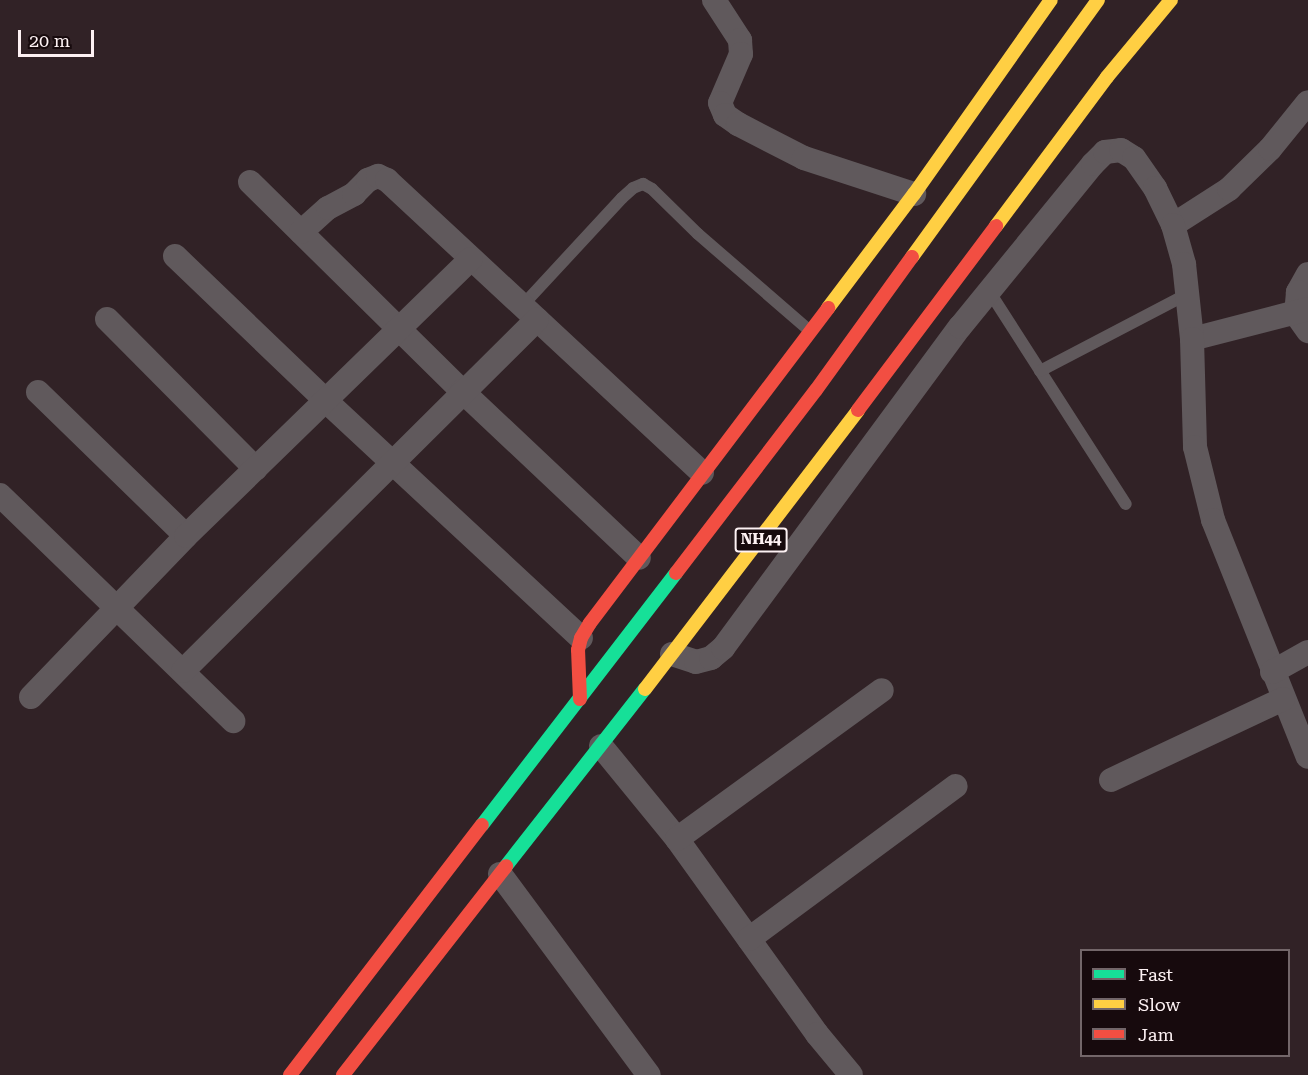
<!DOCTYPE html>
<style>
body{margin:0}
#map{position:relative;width:1308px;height:1075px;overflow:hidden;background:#312226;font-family:"Roboto Serif",serif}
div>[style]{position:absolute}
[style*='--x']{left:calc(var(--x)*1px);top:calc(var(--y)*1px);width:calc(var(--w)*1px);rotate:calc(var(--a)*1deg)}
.lane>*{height:12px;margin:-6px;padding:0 6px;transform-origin:6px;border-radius:6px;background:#60595c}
.street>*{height:24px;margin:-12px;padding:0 12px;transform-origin:12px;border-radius:12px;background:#60595c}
.fast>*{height:14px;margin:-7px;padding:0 7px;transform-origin:7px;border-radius:7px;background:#16e098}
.slow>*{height:14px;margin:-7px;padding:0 7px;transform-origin:7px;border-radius:7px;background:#ffcf43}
.jam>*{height:14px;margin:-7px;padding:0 7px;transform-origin:7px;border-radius:7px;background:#f24e42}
span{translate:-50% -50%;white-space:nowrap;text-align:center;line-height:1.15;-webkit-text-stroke:4.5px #170a0d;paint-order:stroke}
.shield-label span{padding:2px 4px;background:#170a0d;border:2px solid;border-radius:4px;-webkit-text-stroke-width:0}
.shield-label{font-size:15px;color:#fdf1f3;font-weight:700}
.legend{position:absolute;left:1080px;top:949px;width:210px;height:108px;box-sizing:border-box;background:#170a0d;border:2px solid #736669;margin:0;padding:8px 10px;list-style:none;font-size:18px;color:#fdf1f3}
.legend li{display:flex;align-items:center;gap:12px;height:30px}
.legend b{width:30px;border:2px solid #736669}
.scale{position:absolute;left:18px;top:30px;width:76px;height:27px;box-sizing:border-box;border:3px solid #fdf1f3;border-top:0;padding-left:8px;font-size:18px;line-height:21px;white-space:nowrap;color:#fdf1f3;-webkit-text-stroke:4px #170a0d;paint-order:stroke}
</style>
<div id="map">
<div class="lane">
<div style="--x:989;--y:291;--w:253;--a:57.3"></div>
<div style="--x:522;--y:306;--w:147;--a:-47.2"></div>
<div style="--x:622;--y:198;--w:15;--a:-42"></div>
<div style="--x:633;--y:188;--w:11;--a:-22"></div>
<div style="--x:643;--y:184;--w:10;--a:29"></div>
<div style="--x:652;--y:189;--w:64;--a:44.4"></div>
<div style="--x:698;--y:234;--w:147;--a:40.9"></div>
<div style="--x:1040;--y:371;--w:166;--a:-27.6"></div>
</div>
<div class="street">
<div style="--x:714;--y:0;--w:48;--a:57"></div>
<div style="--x:740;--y:40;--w:14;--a:86"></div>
<div style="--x:741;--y:54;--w:53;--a:113.2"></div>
<div style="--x:720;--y:103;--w:13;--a:67"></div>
<div style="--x:725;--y:115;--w:16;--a:35"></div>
<div style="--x:738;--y:124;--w:74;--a:27.3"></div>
<div style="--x:804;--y:158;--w:116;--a:18.1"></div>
<div style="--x:250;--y:182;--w:298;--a:44.6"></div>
<div style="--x:462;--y:391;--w:243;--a:43.3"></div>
<div style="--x:1173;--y:225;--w:67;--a:-32.7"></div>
<div style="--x:1229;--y:189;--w:57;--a:-44.3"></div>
<div style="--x:1270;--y:149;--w:60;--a:-51"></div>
<div style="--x:301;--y:232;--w:36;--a:-42"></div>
<div style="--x:328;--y:208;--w:30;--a:-28"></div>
<div style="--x:354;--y:194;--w:20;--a:-45"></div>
<div style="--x:368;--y:180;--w:11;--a:-22"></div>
<div style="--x:378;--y:176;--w:10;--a:24"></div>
<div style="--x:387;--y:180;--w:430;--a:42.9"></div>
<div style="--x:175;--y:256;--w:209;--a:43.8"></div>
<div style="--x:326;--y:401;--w:348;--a:42.9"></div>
<div style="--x:1308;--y:274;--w:21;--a:119"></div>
<div style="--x:1298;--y:292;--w:22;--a:95"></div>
<div style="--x:1296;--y:314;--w:21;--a:55"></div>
<div style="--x:107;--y:319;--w:211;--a:45.2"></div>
<div style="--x:1192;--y:339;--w:120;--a:-14.5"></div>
<div style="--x:38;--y:392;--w:206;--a:44.2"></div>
<div style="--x:0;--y:495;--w:325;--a:44.1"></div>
<div style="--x:672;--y:654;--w:25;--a:18"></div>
<div style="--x:696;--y:662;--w:16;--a:-15"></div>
<div style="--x:711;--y:658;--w:16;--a:-40"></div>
<div style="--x:723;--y:648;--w:399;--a:-53.6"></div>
<div style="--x:960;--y:327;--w:210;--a:-50.8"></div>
<div style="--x:1093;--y:164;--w:17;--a:-45"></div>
<div style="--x:1105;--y:152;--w:16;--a:-7"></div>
<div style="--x:1121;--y:150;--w:15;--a:32"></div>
<div style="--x:1134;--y:158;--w:37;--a:55"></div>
<div style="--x:1155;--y:188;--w:41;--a:64.1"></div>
<div style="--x:1173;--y:225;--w:41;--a:74.2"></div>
<div style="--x:1184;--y:264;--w:75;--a:83.9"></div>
<div style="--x:1192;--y:339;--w:108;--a:88.4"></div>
<div style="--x:1195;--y:447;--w:75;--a:76.1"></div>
<div style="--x:1213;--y:520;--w:255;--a:68.2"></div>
<div style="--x:183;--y:671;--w:499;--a:-44.8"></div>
<div style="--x:1272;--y:672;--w:41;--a:-29.1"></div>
<div style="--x:31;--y:697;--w:223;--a:-46.1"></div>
<div style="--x:186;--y:536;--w:397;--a:-44.2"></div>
<div style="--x:601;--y:746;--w:120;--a:50.7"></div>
<div style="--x:677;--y:839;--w:240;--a:54.3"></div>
<div style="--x:817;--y:1034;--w:53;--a:50.3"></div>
<div style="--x:1111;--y:780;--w:190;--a:-25.2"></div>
<div style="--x:677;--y:839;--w:253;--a:-36"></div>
<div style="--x:500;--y:874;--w:250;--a:53.5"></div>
<div style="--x:749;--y:939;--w:257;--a:-36.5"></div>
</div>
<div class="fast">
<div style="--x:482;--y:825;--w:318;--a:-52.4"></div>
<div style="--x:506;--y:866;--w:225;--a:-51.9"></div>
</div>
<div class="slow">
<div style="--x:996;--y:226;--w:186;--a:-53.3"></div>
<div style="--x:1107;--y:77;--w:100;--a:-50.3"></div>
<div style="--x:912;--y:257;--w:317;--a:-54.1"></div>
<div style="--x:828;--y:308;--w:143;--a:-53"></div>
<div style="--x:914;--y:194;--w:237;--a:-54.8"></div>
<div style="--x:645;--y:689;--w:351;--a:-52.6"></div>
</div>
<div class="jam">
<div style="--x:858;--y:410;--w:230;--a:-53.1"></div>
<div style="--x:676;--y:573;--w:230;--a:-52.6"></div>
<div style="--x:816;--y:390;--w:164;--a:-54.2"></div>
<div style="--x:580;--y:699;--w:49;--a:-92.3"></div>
<div style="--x:578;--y:650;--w:12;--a:-76"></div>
<div style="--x:581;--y:638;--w:17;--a:-59"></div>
<div style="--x:590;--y:623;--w:395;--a:-52.9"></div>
<div style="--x:290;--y:1075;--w:315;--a:-52.5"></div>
<div style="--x:343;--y:1075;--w:265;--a:-52"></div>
</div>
<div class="shield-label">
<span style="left:761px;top:540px">NH44</span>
</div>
<ul class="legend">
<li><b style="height:8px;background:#16e098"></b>Fast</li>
<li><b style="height:8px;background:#ffcf43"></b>Slow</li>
<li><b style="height:8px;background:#f24e42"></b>Jam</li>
</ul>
<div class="scale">20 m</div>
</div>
